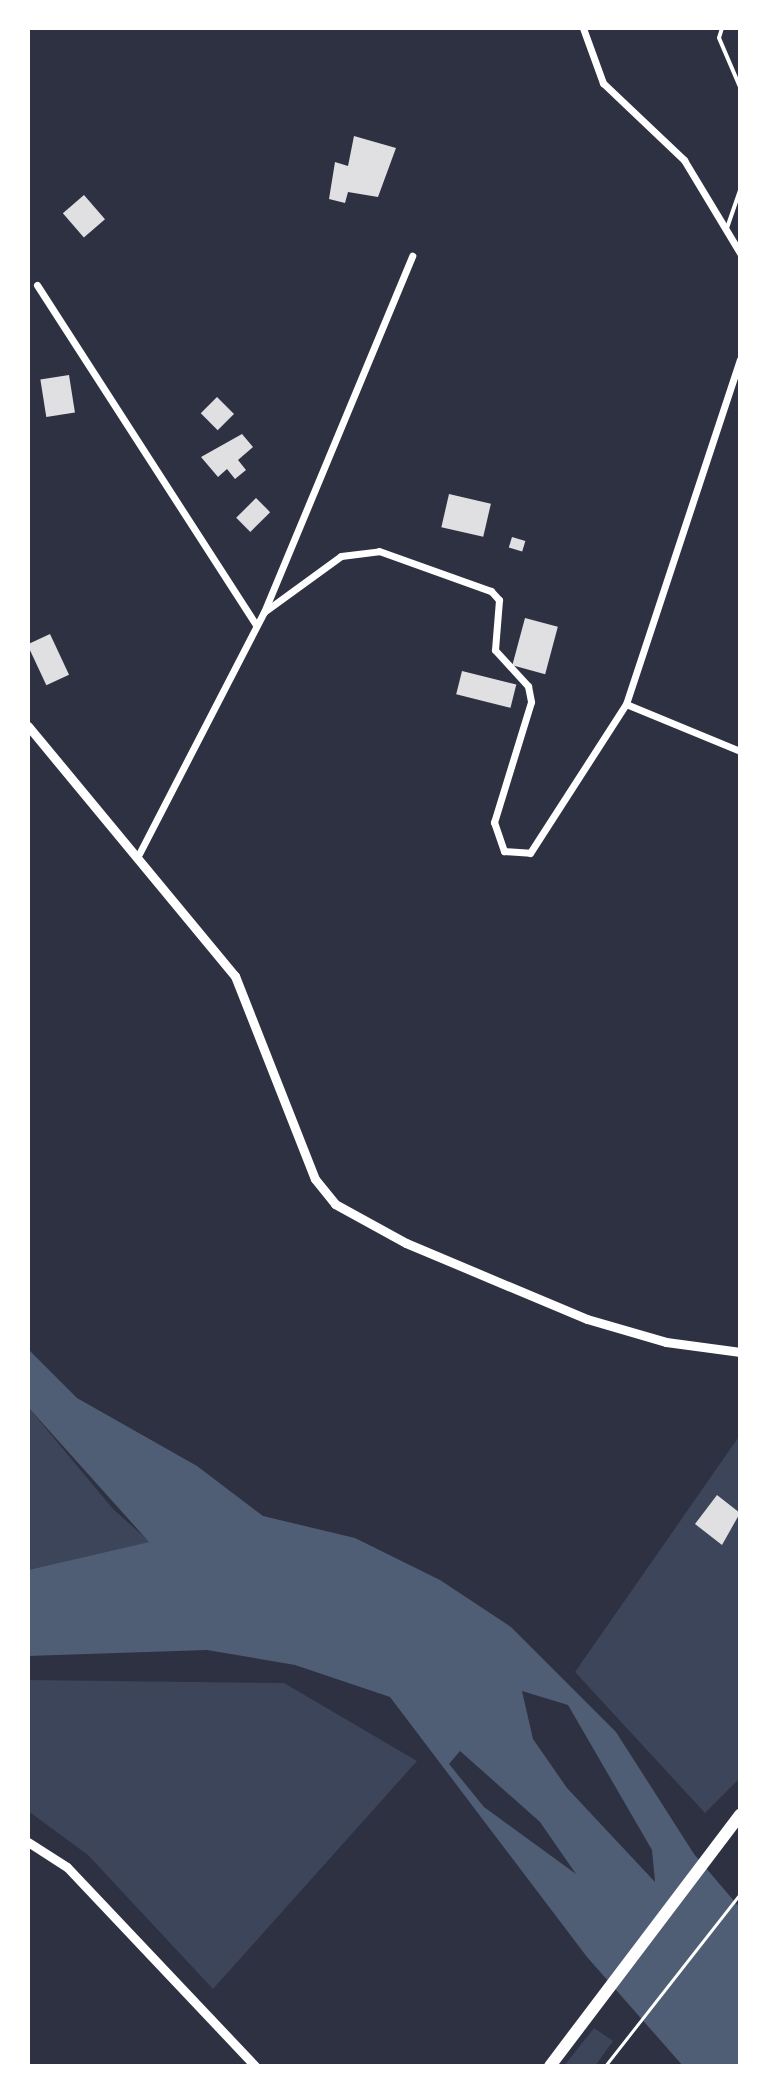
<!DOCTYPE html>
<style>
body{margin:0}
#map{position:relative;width:768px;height:2094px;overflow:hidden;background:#2d3142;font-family:Arial,sans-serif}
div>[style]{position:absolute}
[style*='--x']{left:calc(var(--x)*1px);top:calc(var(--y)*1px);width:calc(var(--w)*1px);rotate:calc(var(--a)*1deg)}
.green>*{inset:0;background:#3c4559}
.water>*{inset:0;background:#4f5d75}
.building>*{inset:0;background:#e0e0e3;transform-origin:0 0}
.path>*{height:3px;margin:-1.5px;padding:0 1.5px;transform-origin:1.5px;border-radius:1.5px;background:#fff}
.service>*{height:4px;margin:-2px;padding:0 2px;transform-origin:2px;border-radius:2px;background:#fff}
.minor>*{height:7px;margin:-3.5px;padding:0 3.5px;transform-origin:3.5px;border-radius:3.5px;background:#fff}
.tertiary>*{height:9px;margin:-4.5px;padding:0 4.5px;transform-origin:4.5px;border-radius:4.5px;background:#fff}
.primary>*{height:12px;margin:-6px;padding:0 6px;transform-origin:6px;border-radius:6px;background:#fff}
span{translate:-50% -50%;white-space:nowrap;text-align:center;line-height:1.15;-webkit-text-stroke:8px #fff;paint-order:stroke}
.frame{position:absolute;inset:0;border:30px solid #fff;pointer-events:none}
</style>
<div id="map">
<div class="green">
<div style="clip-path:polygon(28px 1407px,113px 1509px,150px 1542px,28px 1570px)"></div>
<div style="clip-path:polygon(740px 1435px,740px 1778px,705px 1813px,575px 1672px)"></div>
<div style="clip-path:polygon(28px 1680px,284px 1683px,417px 1761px,213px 1989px,88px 1855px,28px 1811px)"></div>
<div style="clip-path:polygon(594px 2028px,613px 2041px,595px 2066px,564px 2066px)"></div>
</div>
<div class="water">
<div style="clip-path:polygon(evenodd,28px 1349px,77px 1398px,197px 1466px,263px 1516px,355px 1538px,440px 1580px,511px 1627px,616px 1732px,694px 1854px,740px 1908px,740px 2066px,683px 2066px,587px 1957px,390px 1697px,295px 1665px,207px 1650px,28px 1656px,28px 1570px,149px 1542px,28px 1407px,28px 1349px,522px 1691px,568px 1705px,652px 1850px,655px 1882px,567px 1788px,533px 1739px,522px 1691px,28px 1349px,460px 1751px,540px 1822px,576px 1874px,484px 1807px,449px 1764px,460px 1751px)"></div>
</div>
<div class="building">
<div style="clip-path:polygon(354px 136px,396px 148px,378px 197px,348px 192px,345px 203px,329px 199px,335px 162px,348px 166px)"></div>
<div style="left:84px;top:195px;width:32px;height:28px;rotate:49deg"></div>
<div style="left:69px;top:375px;width:38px;height:29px;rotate:81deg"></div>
<div style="left:217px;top:397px;width:24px;height:23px;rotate:45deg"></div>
<div style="clip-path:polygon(242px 434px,253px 447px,238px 460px,246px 470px,235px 479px,227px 469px,218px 477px,201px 457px)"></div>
<div style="left:449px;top:494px;width:43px;height:34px;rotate:13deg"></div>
<div style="left:256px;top:498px;width:20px;height:28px;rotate:45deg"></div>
<div style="left:512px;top:537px;width:14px;height:11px;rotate:17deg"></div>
<div style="left:525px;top:618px;width:34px;height:49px;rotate:15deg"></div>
<div style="left:50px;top:634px;width:45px;height:25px;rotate:65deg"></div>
<div style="left:462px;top:671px;width:56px;height:24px;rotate:14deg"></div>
<div style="clip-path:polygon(717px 1495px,740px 1513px,722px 1545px,695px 1524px)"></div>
</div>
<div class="path">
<div style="--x:605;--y:2066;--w:219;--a:-51.9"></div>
</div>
<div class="service">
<div style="--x:722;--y:28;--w:10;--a:107"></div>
<div style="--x:719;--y:38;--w:53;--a:66.8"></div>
<div style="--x:727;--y:228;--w:39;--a:-71"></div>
</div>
<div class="minor">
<div style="--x:583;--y:28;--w:59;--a:70"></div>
<div style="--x:603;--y:83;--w:112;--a:43.5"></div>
<div style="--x:684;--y:160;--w:109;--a:58.9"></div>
<div style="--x:37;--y:285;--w:404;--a:57.2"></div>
<div style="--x:264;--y:612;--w:95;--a:-36"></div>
<div style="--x:341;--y:556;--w:38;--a:-7"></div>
<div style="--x:379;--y:551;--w:119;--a:19.7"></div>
<div style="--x:491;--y:591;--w:12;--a:48"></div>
<div style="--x:499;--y:600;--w:50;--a:94.6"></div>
<div style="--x:495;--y:650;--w:49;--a:47.5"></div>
<div style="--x:528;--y:686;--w:16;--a:79"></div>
<div style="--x:531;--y:702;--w:126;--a:107.1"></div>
<div style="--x:494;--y:822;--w:31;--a:71"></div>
<div style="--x:504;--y:851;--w:26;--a:4"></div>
<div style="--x:530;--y:853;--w:177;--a:-57.2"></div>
<div style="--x:626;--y:704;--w:363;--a:-71.7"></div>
<div style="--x:626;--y:704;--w:123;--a:22.4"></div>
<div style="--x:139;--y:854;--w:272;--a:-62.7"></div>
<div style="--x:264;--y:612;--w:386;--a:-67.4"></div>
</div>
<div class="tertiary">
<div style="--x:28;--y:726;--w:325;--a:50.4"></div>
<div style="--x:235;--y:976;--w:218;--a:68.5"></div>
<div style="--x:315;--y:1179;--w:32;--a:51"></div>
<div style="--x:335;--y:1204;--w:81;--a:28.8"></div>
<div style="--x:406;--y:1243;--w:196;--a:22.8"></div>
<div style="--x:587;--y:1319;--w:82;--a:16.2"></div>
<div style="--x:666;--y:1342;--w:75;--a:7.7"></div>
<div style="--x:28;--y:1842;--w:46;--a:32.7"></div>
<div style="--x:67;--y:1867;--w:274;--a:46.6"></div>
</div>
<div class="primary">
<div style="--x:550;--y:2066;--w:315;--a:-52.9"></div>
</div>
<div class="frame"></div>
</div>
